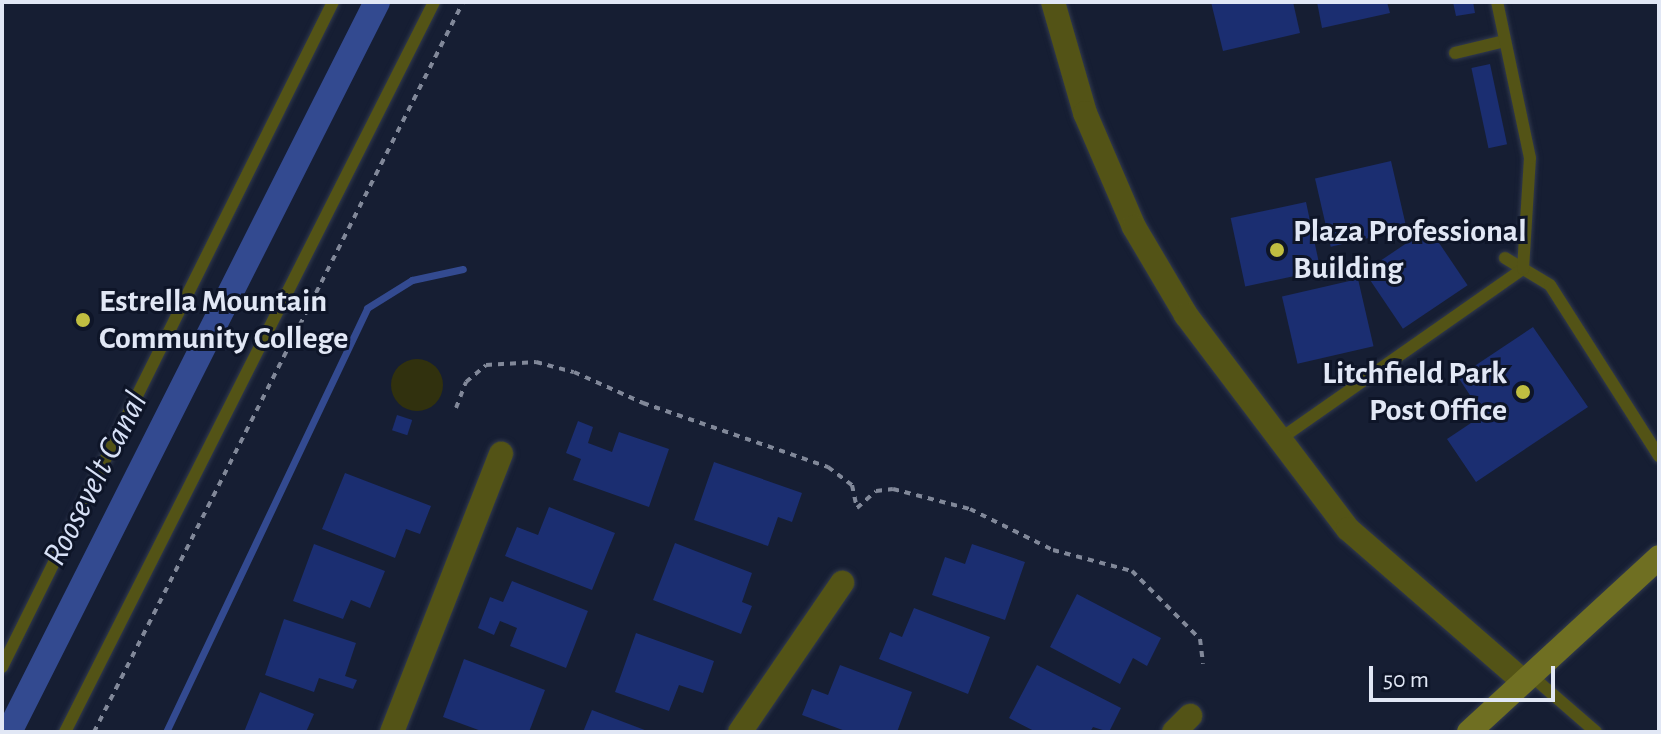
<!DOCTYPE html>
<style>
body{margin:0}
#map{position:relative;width:1661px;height:734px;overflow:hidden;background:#161e33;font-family:"Alegreya Sans",sans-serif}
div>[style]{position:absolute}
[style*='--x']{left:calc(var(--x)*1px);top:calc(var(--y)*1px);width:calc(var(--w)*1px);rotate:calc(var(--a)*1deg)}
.green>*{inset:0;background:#31310e}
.round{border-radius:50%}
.stream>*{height:7px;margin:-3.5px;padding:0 3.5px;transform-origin:3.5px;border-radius:3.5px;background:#334a90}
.canal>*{height:26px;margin:-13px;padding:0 13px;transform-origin:13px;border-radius:13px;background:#334a90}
.building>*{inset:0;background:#1b2e71;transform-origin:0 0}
.path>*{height:4px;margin-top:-2px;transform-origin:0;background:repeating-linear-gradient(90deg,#818899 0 6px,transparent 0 12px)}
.roads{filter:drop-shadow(0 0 2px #323a4e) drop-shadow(0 0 2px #323a4e)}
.lane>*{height:12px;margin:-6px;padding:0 6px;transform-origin:6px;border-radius:6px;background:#535316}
.street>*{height:24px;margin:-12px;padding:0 12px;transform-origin:12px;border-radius:12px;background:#535316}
.secondary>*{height:24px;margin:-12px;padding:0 12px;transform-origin:12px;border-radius:12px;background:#6f6f22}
.dots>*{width:22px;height:22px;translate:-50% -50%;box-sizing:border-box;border:4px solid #0e1528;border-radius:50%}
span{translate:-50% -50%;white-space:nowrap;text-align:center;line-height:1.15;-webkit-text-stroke:6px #0e1528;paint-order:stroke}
.poi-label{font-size:32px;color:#e1e7f5;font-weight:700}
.left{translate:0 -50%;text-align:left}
.right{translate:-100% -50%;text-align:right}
.water-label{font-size:34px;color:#d8e1f6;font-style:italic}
.frame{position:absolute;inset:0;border:4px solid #e1e7f5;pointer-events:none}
.scale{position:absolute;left:1369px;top:666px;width:186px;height:36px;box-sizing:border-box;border:4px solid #e1e7f5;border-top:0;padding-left:10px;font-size:24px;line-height:28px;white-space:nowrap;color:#e1e7f5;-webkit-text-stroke:6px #0e1528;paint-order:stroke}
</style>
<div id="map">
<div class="green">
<div class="round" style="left:391px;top:359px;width:52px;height:52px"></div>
</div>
<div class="stream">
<div style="--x:166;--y:732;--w:469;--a:-64.6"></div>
<div style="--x:367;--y:308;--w:53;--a:-31.9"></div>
<div style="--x:412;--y:280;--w:52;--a:-12.2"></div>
</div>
<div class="canal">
<div style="--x:9;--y:732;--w:818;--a:-63.25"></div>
</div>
<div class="building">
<div style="clip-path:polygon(1211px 2px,1293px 2px,1300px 33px,1223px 51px)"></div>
<div style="clip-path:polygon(1317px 2px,1387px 2px,1390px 13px,1322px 28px)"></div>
<div style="clip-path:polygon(1453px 2px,1473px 2px,1475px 13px,1456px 16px)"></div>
<div style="left:1490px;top:64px;width:82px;height:19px;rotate:78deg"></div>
<div style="left:1391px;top:161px;width:70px;height:78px;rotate:77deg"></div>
<div style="left:1306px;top:202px;width:70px;height:77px;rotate:78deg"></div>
<div style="left:1429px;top:228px;width:69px;height:78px;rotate:56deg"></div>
<div style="left:1358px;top:279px;width:69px;height:78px;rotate:77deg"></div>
<div style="clip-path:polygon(1533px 327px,1588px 407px,1476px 482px,1447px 439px,1483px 415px,1458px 377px)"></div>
<div style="left:397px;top:415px;width:16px;height:16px;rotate:18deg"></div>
<div style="clip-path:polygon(578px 421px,593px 427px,588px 443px,612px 452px,619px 432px,669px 449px,649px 507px,573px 480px,581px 459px,566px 453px)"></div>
<div style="clip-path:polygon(714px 462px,802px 493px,792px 522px,778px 517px,768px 546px,694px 520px)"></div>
<div style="clip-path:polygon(345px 473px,431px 506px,420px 534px,406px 529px,395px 558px,322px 529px)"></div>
<div style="clip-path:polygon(549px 507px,615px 533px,592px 590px,505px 556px,517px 527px,538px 535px)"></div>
<div style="clip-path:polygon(675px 543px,752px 573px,742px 602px,752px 606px,741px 634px,653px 600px)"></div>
<div style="clip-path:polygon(314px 544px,385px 571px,370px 608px,351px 600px,343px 619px,293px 601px)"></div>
<div style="clip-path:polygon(972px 544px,1025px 562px,1005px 620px,932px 595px,945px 557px,965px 564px)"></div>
<div style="clip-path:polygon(512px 581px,588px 611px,566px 668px,510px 646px,517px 628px,500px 621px,494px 635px,478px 628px,490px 597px,503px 602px)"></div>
<div style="clip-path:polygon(1077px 594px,1161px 638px,1147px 666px,1133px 658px,1120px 684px,1050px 647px)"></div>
<div style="clip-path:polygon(914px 608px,990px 637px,968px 694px,879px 659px,890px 632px,902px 637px)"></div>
<div style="clip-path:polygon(284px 619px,356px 643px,345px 676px,357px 680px,353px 689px,319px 678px,314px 692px,265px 675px)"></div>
<div style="clip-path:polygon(636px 633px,714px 661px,703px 693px,679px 685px,669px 711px,615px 692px)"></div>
<div style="clip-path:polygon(464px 659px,545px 690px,529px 732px,484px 732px,443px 717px)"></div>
<div style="clip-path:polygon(840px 665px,912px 692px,897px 732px,848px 732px,802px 715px,812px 689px,828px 695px)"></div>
<div style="clip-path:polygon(1037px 665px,1121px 708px,1109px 732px,1093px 727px,1090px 732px,1036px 732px,1009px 718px)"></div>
<div style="clip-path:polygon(260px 692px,314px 714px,306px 732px,244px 732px)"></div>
<div style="clip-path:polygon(592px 710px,650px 732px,583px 732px)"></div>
</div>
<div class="path">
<div style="--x:456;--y:408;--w:28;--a:-69"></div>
<div style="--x:466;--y:382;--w:26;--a:-40"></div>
<div style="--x:486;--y:365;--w:50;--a:-3.4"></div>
<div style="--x:536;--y:362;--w:39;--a:15"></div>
<div style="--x:574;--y:372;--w:76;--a:24.2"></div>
<div style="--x:643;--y:403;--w:196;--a:19.1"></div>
<div style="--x:828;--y:467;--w:30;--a:37"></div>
<div style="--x:852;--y:485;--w:24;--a:78"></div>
<div style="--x:857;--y:508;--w:25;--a:-42"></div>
<div style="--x:876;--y:491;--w:17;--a:-7"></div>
<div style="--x:893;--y:489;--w:80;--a:14.6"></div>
<div style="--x:970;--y:509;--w:93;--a:26.3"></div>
<div style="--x:1053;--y:550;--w:82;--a:14.9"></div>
<div style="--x:1132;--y:571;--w:96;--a:45"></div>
<div style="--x:1200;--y:639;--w:25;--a:83"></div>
<div style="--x:94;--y:732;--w:818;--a:-63.18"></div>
</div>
<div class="roads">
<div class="lane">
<div style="--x:1455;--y:53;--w:51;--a:-13.5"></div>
<div style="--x:1505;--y:258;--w:52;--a:31"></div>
<div style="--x:1550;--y:285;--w:203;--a:57.5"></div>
<div style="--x:1280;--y:439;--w:297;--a:-35"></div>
<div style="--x:1523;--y:269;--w:111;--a:-86.4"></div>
<div style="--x:1530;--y:158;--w:159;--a:-101.9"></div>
<div style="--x:2;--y:667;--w:743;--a:-63.54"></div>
<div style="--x:1528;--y:673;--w:90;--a:40.9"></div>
<div style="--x:65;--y:732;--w:818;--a:-63.18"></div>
</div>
<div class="street">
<div style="--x:1053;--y:2;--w:116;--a:73.9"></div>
<div style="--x:1085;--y:113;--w:124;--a:66.7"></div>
<div style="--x:1134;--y:227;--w:102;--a:59.4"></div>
<div style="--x:1186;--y:315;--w:268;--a:52.9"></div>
<div style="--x:1348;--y:529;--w:230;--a:41"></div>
<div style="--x:392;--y:732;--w:299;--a:-68.6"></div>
<div style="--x:740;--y:732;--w:181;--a:-55.6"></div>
<div style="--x:1174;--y:732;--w:23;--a:-45"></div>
</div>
<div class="secondary">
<div style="--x:1469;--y:732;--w:258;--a:-42.6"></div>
</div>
</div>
<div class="dots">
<div style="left:1277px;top:250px;background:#c0be41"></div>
<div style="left:83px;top:320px;background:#c0be41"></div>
<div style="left:1523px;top:392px;background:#c0be41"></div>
</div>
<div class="poi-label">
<span class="left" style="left:1293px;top:250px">Plaza Professional<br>Building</span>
<span class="left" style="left:99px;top:320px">Estrella Mountain<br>Community College</span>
<span class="right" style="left:1507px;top:392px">Litchfield Park<br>Post Office</span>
</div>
<div class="water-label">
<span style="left:96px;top:479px;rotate:-63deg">Roosevelt Canal</span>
</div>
<div class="frame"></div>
<div class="scale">50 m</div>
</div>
